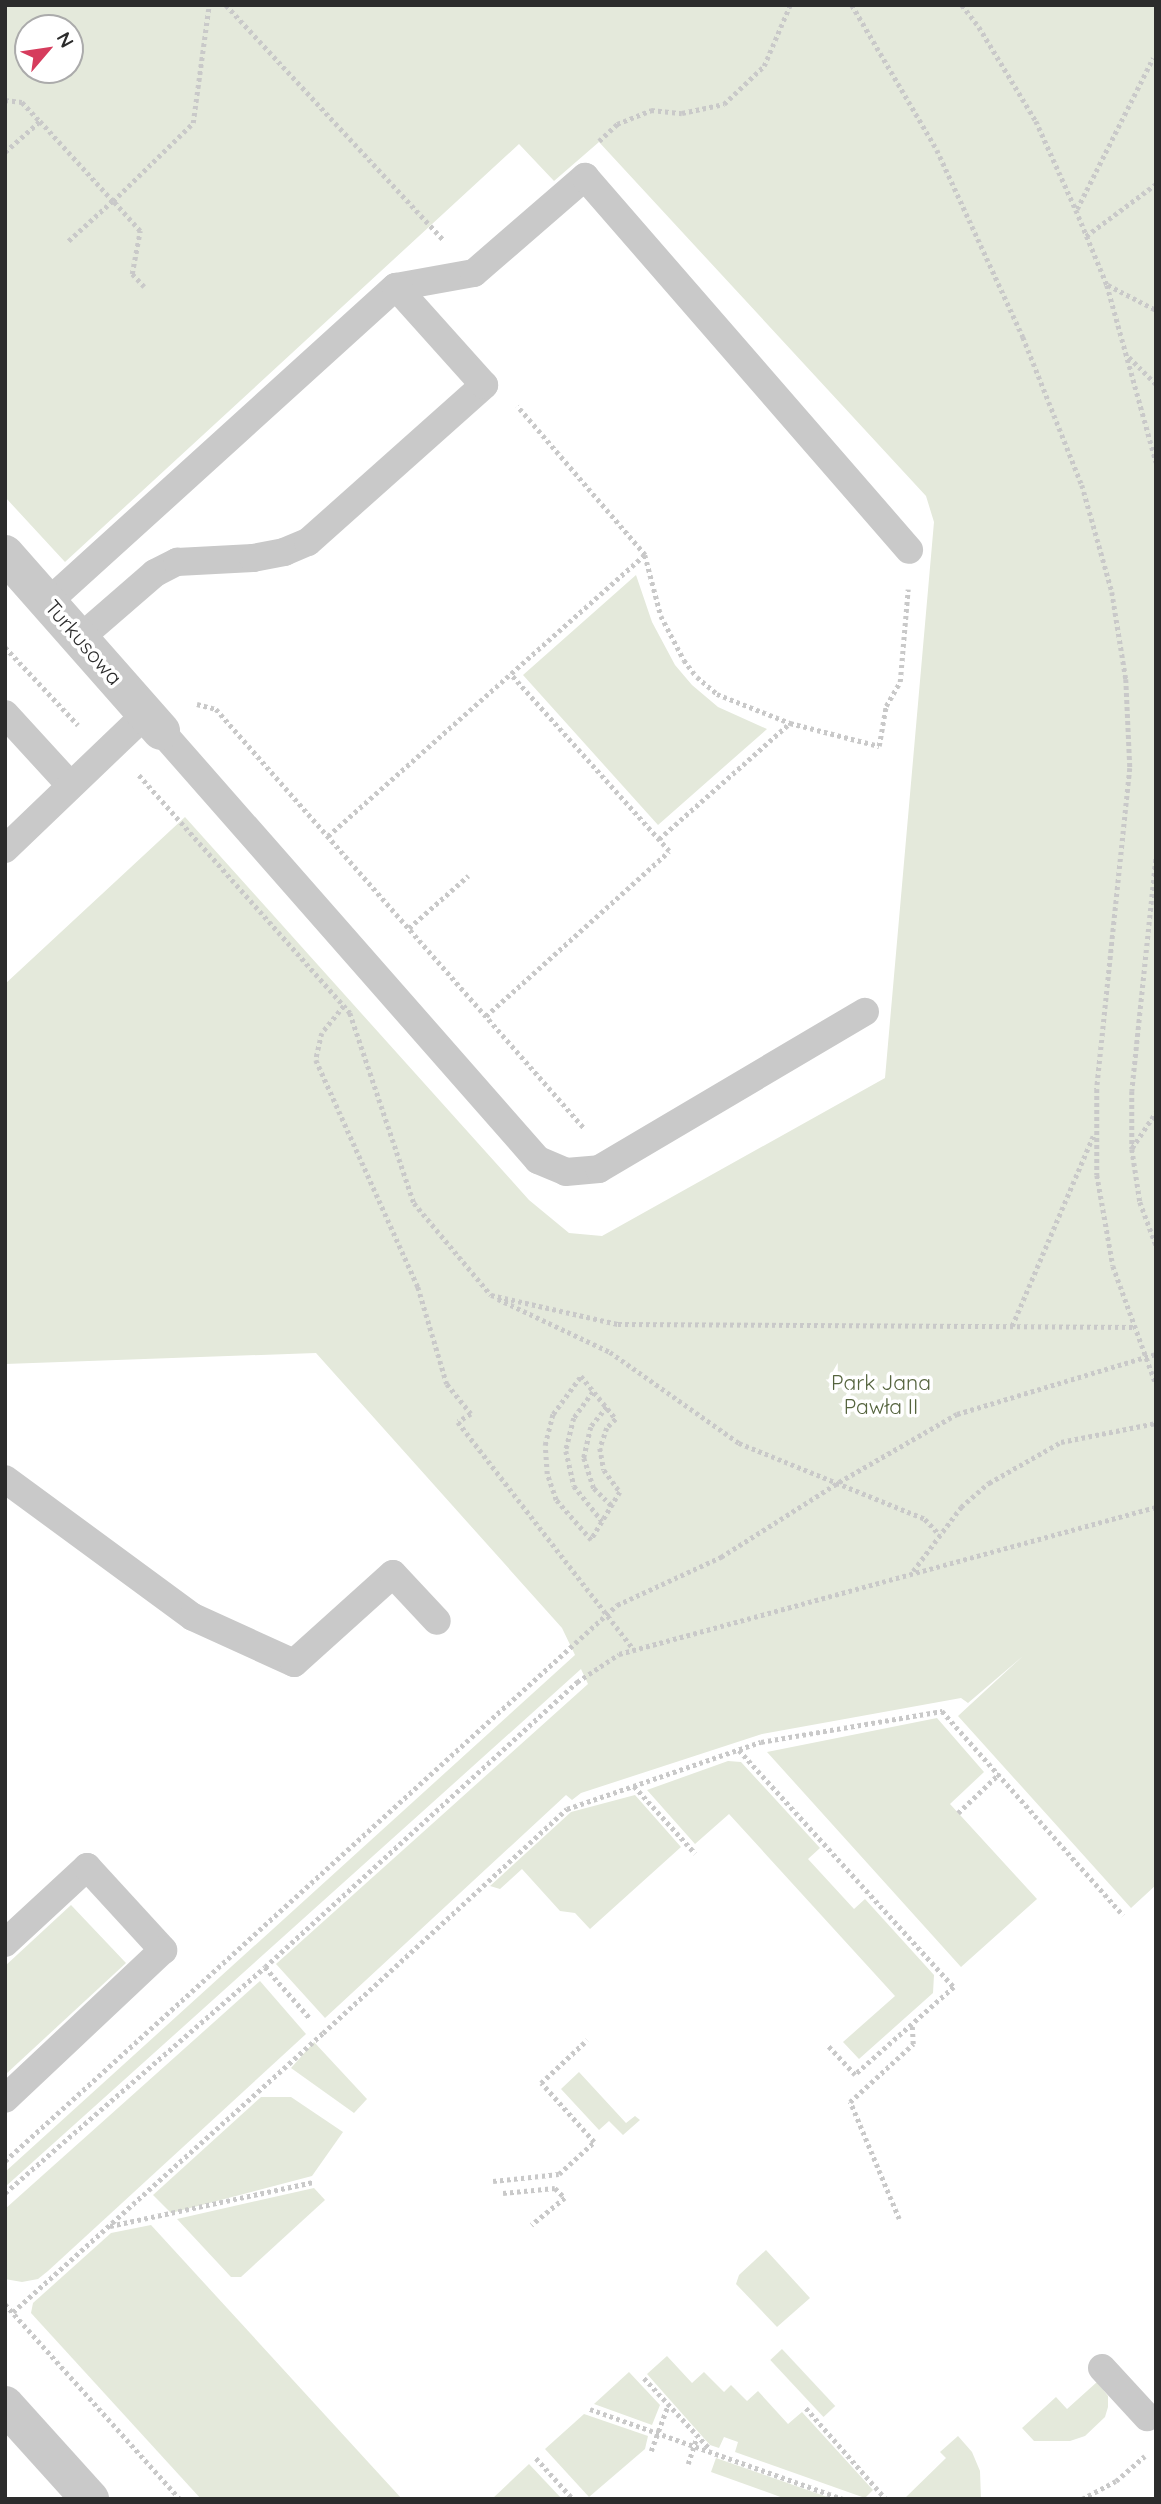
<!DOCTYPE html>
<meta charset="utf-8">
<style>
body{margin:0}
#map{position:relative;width:1161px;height:2504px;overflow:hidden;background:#fff;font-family:Quicksand,sans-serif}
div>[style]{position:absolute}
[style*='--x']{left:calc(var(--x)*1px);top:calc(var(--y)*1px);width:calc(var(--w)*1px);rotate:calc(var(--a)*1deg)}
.green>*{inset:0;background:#e4e9db;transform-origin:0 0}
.path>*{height:4.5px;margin-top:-2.25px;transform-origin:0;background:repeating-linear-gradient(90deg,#c9c9c9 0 3.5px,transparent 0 7px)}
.service>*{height:28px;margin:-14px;padding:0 14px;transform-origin:14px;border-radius:14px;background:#c9c9c9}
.minor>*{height:38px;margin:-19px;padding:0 19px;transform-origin:19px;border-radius:19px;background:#c9c9c9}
span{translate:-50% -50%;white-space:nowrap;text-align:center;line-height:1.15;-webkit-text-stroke:7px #fff;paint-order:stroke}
.street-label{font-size:21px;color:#2c2c2c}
.park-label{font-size:21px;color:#55643e}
.frame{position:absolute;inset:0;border:7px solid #2c2c2c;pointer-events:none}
.north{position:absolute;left:14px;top:14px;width:70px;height:70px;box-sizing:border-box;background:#fff;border:2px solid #ababab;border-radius:50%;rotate:61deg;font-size:19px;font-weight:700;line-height:28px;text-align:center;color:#2c2c2c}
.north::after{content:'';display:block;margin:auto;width:24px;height:32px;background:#d63c5d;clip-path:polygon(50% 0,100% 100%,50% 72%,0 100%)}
</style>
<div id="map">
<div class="green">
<div style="clip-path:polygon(evenodd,5px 5px,1156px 5px,1156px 1885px,1131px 1908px,958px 1716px,1023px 1656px,968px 1703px,961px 1698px,762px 1734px,581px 1793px,572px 1800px,566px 1795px,325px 2018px,276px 1964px,588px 1684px,581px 1669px,5px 2187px,5px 2172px,575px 1655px,562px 1628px,316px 1353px,5px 1364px,5px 984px,185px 817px,529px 1200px,569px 1233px,602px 1236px,885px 1078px,934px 522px,926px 496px,599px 142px,554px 181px,519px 144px,65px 562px,5px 497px,5px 5px,28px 28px,70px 28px,70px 70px,28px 70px,28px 28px)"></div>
<div style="clip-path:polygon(636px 575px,652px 622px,675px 665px,692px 685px,718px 707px,767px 729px,658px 825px,523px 675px)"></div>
<div style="clip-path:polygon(937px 1718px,984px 1772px,950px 1804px,1037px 1899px,961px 1967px,767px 1752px)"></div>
<div style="clip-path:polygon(728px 1761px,741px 1762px,820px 1848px,808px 1859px,854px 1909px,865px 1899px,934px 1975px,933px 1993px,859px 2059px,843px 2042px,895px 1996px,729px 1814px,695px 1844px,647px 1790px)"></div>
<div style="clip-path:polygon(635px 1795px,681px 1847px,590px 1929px,575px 1913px,560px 1911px,522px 1869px,500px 1889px,490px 1886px,571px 1812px)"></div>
<div style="clip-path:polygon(71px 1905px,126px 1963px,6px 2074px,5px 1966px)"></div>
<div style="clip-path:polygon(260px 1981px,306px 2034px,48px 2271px,38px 2279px,22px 2282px,5px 2279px,5px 2209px)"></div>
<div style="clip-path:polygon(314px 2042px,367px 2099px,354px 2113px,291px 2068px)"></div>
<div style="clip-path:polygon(579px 2072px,626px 2123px,635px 2116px,640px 2120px,623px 2135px,609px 2121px,599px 2130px,561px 2089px)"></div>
<div style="clip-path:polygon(261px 2097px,291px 2097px,343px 2132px,312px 2176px,171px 2213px,153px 2195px)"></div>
<div style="clip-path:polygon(314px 2188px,325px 2200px,241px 2277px,231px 2277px,177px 2219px)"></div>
<div style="clip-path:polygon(151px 2225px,402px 2499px,201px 2499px,31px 2313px,33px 2303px,111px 2233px)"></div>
<div style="clip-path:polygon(766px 2250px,810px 2298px,777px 2327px,736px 2284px,739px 2275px)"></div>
<div style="left:782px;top:2349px;width:78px;height:16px;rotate:47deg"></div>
<div style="clip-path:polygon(667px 2356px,692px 2383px,704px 2372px,724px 2392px,731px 2385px,747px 2401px,758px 2391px,788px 2424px,802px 2412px,873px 2490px,865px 2498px,735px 2452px,738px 2442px,724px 2437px,719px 2448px,710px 2445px,647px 2374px)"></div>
<div style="clip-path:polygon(629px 2372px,660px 2405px,652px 2425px,594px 2404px)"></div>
<div style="clip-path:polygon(1097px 2382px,1108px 2396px,1108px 2407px,1105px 2417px,1085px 2436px,1070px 2441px,1034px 2441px,1022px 2428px,1056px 2397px,1067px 2409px)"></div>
<div style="clip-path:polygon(584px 2414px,648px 2436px,645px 2449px,589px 2497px,545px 2449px)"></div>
<div style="clip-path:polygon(958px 2436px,972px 2452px,980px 2471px,981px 2499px,904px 2499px,946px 2458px,940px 2452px)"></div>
<div style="clip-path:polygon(716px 2458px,833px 2499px,786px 2499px,711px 2472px)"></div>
<div style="clip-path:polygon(529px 2464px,562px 2499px,492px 2499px)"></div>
</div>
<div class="path">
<div style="--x:226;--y:5;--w:319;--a:47.2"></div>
<div style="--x:852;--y:5;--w:168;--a:59.6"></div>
<div style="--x:937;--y:150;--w:206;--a:65.3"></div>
<div style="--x:1023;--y:337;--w:159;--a:68.3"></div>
<div style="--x:1082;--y:485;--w:111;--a:74.3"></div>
<div style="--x:1112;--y:592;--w:88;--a:80.9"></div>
<div style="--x:1126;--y:679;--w:89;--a:87.4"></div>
<div style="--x:1130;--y:768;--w:323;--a:95.9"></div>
<div style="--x:1097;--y:1089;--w:86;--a:90"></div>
<div style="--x:1097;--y:1175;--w:92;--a:80"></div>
<div style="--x:1113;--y:1266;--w:126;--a:70"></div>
<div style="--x:962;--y:5;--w:28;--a:52"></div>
<div style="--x:979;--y:27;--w:110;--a:58.8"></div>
<div style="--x:1036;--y:121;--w:98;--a:65.8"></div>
<div style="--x:1076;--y:210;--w:81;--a:67.5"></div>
<div style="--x:1107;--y:285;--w:184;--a:74.5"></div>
<div style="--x:5;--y:100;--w:17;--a:7"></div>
<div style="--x:22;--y:102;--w:26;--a:47"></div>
<div style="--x:599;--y:141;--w:25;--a:-43"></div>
<div style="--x:617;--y:124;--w:37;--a:-22"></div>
<div style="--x:651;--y:110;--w:31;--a:6"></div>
<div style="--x:682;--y:113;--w:43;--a:-12.1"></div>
<div style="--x:724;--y:104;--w:55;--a:-43.5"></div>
<div style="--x:764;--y:66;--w:66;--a:-66.9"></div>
<div style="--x:5;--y:152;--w:47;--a:-41.5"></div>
<div style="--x:40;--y:121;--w:108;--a:47.6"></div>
<div style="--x:113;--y:201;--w:61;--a:137.7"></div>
<div style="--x:1077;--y:209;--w:169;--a:-63.3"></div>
<div style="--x:1086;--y:236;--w:87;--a:-36.6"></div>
<div style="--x:1108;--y:285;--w:54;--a:27.5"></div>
<div style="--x:144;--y:287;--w:18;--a:-133"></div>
<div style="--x:132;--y:274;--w:44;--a:-79.5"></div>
<div style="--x:140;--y:231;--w:40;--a:-132"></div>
<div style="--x:113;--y:201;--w:112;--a:-44.3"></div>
<div style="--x:193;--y:123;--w:119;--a:-82.3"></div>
<div style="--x:1129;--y:357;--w:38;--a:45"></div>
<div style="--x:645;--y:555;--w:63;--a:75.3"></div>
<div style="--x:661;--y:616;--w:50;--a:62.4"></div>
<div style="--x:684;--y:660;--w:21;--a:53"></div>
<div style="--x:697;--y:677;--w:26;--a:40"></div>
<div style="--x:717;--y:694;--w:79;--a:21.7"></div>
<div style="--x:5;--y:647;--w:107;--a:46.9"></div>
<div style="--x:197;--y:704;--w:20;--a:15"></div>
<div style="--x:216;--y:709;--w:559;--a:48.7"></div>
<div style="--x:139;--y:775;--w:318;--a:48.4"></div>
<div style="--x:350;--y:1013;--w:200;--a:71.4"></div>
<div style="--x:414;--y:1203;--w:120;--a:50.1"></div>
<div style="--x:491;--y:1295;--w:130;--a:12.9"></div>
<div style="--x:618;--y:1324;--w:518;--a:0.33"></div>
<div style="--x:328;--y:836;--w:424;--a:-41.6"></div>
<div style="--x:645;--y:555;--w:196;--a:-130.7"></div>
<div style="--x:659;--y:839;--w:175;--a:-41.5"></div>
<div style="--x:790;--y:723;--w:92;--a:14.5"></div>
<div style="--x:879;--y:746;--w:41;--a:-80.1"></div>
<div style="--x:886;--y:706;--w:28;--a:-60"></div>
<div style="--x:900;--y:682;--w:93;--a:-85.1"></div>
<div style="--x:1156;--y:859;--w:233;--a:95.9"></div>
<div style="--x:1132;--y:1091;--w:58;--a:90"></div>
<div style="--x:1132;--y:1149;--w:54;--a:81.4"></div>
<div style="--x:1140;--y:1202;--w:46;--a:69.6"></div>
<div style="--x:409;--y:928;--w:79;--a:-41.4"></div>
<div style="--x:344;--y:1006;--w:35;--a:129"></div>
<div style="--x:322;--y:1033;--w:28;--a:103"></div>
<div style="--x:316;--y:1060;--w:249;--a:65.8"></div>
<div style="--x:418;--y:1287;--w:101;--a:73.4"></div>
<div style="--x:447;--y:1384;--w:38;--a:51"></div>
<div style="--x:471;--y:1414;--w:15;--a:148"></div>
<div style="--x:458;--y:1422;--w:288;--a:52.3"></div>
<div style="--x:486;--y:1016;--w:246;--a:-42"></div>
<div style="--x:669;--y:851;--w:238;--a:-131.9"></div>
<div style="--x:1132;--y:1148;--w:43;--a:-56.3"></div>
<div style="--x:498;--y:1299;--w:124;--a:25.3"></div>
<div style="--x:610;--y:1352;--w:158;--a:35.2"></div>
<div style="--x:739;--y:1443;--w:201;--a:22.2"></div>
<div style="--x:925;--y:1519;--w:22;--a:47"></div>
<div style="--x:1012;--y:1326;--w:207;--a:-66.9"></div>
<div style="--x:581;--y:1376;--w:55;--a:50.9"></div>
<div style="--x:616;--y:1419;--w:13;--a:135"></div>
<div style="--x:607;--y:1428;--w:21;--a:109"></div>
<div style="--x:600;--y:1448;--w:22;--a:80"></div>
<div style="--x:604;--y:1470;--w:27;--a:54"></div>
<div style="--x:620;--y:1492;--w:56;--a:121.1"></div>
<div style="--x:591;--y:1540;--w:53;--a:-131.2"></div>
<div style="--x:556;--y:1500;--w:28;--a:-109"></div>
<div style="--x:547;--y:1474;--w:29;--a:-94"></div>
<div style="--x:545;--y:1445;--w:32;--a:-76"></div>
<div style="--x:553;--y:1414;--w:47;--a:-53.6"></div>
<div style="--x:593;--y:1392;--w:32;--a:126"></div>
<div style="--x:574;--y:1418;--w:34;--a:104"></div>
<div style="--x:566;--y:1451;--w:36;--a:77"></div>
<div style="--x:574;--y:1486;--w:45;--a:51.3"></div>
<div style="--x:607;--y:1407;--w:26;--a:129"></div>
<div style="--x:591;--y:1427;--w:32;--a:103"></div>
<div style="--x:584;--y:1458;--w:32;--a:72"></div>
<div style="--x:594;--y:1488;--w:25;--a:45"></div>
<div style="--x:913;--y:1571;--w:80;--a:-53.1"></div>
<div style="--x:961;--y:1507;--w:37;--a:-41"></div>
<div style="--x:989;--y:1483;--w:83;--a:-29.7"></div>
<div style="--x:1061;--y:1442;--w:97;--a:-11.3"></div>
<div style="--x:739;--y:1750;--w:320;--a:47.8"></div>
<div style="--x:954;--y:1987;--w:132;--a:138.4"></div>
<div style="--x:855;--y:2075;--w:41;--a:-133"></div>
<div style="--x:634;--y:1786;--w:91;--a:47.7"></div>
<div style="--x:958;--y:1813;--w:57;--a:-43.6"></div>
<div style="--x:265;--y:1967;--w:67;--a:48.7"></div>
<div style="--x:5;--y:2161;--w:827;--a:-42.26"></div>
<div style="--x:617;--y:1605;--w:115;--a:-24.8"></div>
<div style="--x:721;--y:1557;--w:140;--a:-32.4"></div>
<div style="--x:839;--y:1482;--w:136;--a:-30"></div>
<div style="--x:957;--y:1414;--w:208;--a:-16.8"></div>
<div style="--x:493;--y:2181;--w:66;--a:-6.1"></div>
<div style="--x:559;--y:2174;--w:47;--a:-42.4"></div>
<div style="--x:594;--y:2142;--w:79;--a:-131.9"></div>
<div style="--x:541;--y:2083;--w:63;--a:-43.1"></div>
<div style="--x:5;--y:2193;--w:344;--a:-41"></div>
<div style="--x:265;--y:1967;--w:423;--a:-42.4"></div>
<div style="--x:577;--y:1682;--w:50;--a:-33.7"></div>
<div style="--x:619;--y:1654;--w:557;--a:-15.31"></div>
<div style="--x:503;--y:2193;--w:52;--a:-5.5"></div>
<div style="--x:555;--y:2188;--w:14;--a:45"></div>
<div style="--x:565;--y:2198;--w:43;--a:140.7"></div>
<div style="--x:899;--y:2219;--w:127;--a:-112.7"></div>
<div style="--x:850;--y:2102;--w:86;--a:-42.6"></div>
<div style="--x:913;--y:2044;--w:18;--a:-93"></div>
<div style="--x:110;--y:2226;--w:208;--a:-12.2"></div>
<div style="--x:5;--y:2304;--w:262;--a:48.1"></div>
<div style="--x:13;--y:2312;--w:417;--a:-42"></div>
<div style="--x:323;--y:2033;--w:331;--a:-42.6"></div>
<div style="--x:567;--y:1809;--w:205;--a:-19.1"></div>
<div style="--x:761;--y:1742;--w:184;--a:-9.7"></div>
<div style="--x:942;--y:1711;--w:273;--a:48.4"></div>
<div style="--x:644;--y:2378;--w:97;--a:47.1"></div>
<div style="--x:806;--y:2408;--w:121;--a:48.7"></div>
<div style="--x:590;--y:2409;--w:269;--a:19.6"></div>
<div style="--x:651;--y:2451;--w:49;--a:-69.7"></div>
<div style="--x:536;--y:2458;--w:55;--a:47.9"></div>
<div style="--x:688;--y:2464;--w:28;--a:-72"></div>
<div style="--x:1082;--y:2499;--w:38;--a:-28"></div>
<div style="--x:1116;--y:2481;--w:38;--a:-41"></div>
</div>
<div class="service">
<div style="--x:48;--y:602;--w:469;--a:-42.2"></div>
<div style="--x:396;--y:287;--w:79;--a:-10.2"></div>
<div style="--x:474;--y:273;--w:147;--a:-40.9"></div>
<div style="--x:585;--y:177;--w:494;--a:49"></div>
<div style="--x:80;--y:638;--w:99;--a:-40.9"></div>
<div style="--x:155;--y:573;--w:25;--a:-27"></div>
<div style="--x:177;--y:562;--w:76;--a:-3"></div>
<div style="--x:253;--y:558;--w:32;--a:-11"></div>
<div style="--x:284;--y:552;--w:26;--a:-23"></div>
<div style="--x:308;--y:542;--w:236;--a:-41.7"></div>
<div style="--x:484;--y:385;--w:132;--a:-131.9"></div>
<div style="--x:5;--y:714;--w:96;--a:47.5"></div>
<div style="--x:161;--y:731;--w:571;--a:48.69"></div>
<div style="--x:538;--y:1160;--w:30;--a:23"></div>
<div style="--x:566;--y:1172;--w:33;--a:-5"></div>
<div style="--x:599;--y:1169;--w:309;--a:-30.6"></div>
<div style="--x:5;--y:849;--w:195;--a:-43.8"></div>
<div style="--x:5;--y:1479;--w:233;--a:36.3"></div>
<div style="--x:193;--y:1617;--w:111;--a:24.5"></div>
<div style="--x:294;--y:1663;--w:133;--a:-42"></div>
<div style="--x:393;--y:1574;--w:64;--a:46.9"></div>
<div style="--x:5;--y:1943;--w:112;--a:-42.8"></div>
<div style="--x:87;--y:1867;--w:113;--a:47.5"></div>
<div style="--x:163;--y:1950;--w:217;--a:136.7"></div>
<div style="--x:1102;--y:2368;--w:67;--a:47.4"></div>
</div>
<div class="minor">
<div style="--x:5;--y:554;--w:236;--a:48.6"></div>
<div style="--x:5;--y:2405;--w:127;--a:47.9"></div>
</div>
<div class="street-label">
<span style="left:84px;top:642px;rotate:49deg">Turkusowa</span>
</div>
<div class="park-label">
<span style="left:881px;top:1394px">Park Jana<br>Pawła II</span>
</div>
<div class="frame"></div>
<div class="north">N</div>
</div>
